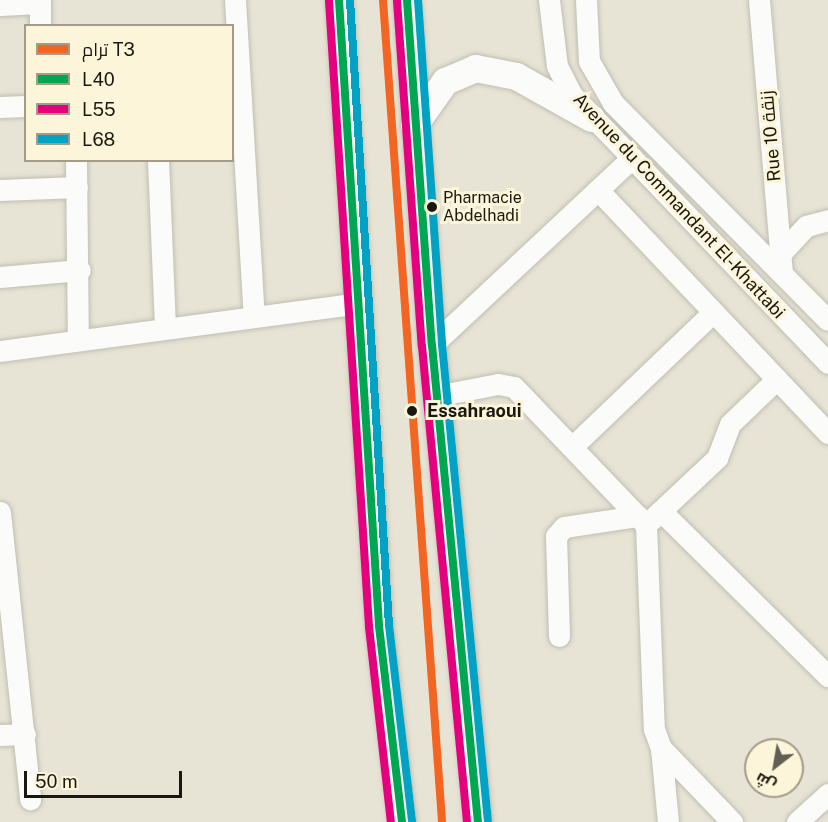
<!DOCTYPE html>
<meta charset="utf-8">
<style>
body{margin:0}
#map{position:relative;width:828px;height:822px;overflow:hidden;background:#e7e4d5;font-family:"Public Sans",Cairo,sans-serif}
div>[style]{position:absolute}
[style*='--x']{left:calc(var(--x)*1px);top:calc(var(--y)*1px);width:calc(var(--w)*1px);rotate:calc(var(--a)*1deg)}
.roads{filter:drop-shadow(0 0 2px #c0beb2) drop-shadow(0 0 2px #c0beb2)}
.minor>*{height:21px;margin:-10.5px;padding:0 10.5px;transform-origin:10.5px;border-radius:10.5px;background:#fbfbf9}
.major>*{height:27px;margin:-13.5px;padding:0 13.5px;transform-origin:13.5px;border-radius:13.5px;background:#fbfbf9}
.bus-1>*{height:8px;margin:-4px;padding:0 4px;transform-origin:4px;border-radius:4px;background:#00a651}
.bus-2>*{height:8px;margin:-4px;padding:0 4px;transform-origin:4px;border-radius:4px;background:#e5007d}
.bus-3>*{height:8px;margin:-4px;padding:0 4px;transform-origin:4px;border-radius:4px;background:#01a2c4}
.tram-1>*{height:8px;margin:-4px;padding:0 4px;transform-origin:4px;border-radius:4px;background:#f26522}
.dots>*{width:16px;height:16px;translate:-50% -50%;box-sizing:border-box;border:3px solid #fcf5da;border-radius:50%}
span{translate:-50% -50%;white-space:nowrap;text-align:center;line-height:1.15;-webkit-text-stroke:6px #fcf5da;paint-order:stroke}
.bus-label{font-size:16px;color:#1a170e}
.left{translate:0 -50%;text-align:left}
.street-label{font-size:18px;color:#1a170e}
.stop-label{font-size:18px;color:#1a170e;font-weight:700}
.legend{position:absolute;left:24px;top:24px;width:210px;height:138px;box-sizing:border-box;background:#fcf5da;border:2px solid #a29c88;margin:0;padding:8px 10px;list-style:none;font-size:18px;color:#1a170e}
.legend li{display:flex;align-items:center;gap:12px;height:30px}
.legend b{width:30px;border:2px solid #a29c88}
.north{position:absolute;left:744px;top:738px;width:60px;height:60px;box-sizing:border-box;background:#fcf5da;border:2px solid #a29c88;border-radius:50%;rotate:211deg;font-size:16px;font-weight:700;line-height:24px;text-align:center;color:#1a170e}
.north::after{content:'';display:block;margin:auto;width:21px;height:27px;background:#625f54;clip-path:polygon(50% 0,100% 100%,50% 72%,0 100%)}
.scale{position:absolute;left:24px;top:771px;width:158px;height:27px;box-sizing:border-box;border:3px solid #1a170e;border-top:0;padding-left:8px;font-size:18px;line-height:21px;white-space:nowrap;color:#1a170e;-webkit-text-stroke:4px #fcf5da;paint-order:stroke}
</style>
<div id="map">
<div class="roads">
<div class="minor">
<div style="--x:40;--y:0;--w:26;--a:90"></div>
<div style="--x:235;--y:0;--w:317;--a:86.6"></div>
<div style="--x:549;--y:0;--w:66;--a:83.1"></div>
<div style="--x:557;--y:66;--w:31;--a:63"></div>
<div style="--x:571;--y:94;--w:372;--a:46.3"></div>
<div style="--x:586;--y:0;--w:61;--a:87.2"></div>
<div style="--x:589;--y:61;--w:48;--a:60.3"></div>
<div style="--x:613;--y:103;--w:305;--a:45.3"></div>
<div style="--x:759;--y:0;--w:273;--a:85.2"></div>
<div style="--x:0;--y:107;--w:26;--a:-2"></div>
<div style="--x:76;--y:160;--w:177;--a:89.4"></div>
<div style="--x:158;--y:160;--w:167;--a:87.6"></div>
<div style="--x:0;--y:190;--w:77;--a:-2.2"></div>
<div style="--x:598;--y:190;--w:335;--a:46.6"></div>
<div style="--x:781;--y:253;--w:37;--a:-47"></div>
<div style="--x:806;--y:226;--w:23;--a:-15"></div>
<div style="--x:0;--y:277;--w:80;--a:-5"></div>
<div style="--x:432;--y:345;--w:274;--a:-43.1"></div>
<div style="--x:0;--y:351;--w:362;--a:-7.6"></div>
<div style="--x:436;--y:396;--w:63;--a:-11"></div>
<div style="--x:498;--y:384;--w:16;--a:11"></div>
<div style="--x:514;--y:387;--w:191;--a:46.3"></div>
<div style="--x:646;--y:525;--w:204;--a:87.8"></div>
<div style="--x:654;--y:729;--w:20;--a:70"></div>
<div style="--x:661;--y:748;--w:103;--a:46.2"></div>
<div style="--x:573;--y:446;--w:194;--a:-43.7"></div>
<div style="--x:661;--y:511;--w:235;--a:44.7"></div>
<div style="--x:0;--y:512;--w:289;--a:84"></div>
<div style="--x:651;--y:520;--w:91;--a:-43.2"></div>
<div style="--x:717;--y:458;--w:36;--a:-69"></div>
<div style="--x:730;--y:424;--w:65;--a:-43.8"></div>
<div style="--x:559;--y:636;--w:100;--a:-91.7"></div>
<div style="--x:556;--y:536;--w:12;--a:-48"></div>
<div style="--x:564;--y:527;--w:75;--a:-8.5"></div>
<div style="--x:0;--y:735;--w:25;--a:-2"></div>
<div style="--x:661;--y:748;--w:74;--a:84.6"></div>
<div style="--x:797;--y:822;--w:42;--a:-42.1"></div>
</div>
<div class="major">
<div style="--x:339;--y:0;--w:627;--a:86.34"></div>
<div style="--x:379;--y:626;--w:197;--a:83.3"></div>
<div style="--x:407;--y:0;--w:346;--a:85.9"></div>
<div style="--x:432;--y:345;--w:479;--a:84.5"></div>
<div style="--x:0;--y:2;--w:34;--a:-3"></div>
<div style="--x:414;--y:125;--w:54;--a:-54.8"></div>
<div style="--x:445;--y:81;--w:33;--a:-23"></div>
<div style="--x:475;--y:68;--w:42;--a:11"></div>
<div style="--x:516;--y:76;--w:86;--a:29.2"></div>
</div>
</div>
<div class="bus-1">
<div style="--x:339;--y:0;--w:627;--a:86.34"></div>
<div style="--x:379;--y:626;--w:197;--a:83.3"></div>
<div style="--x:407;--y:0;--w:346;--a:85.9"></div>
<div style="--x:432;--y:345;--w:479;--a:84.5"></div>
</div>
<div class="bus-2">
<div style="--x:329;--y:1;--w:627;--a:86.34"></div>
<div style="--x:369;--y:627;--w:196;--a:83.6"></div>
<div style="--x:397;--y:1;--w:346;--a:85.9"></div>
<div style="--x:422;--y:346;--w:478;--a:84.6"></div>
</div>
<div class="bus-3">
<div style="--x:350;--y:0;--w:626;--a:86.43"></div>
<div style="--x:389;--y:625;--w:197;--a:83.3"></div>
<div style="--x:418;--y:0;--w:345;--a:86"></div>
<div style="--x:442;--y:344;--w:479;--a:84.5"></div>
</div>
<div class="tram-1">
<div style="--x:383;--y:0;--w:824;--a:85.89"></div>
</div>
<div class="dots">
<div style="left:432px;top:207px;background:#1a170e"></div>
<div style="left:412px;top:411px;background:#1a170e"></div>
</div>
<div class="bus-label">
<span class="left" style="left:443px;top:207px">Pharmacie<br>Abdelhadi</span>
</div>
<div class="street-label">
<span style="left:771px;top:136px;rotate:-95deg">Rue 10 زنقة</span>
<span style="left:679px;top:206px;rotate:47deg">Avenue du Commandant El-Khattabi</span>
</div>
<div class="stop-label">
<span class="left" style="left:427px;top:411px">Essahraoui</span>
</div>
<ul class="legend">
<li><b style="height:8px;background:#f26522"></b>ترام T3</li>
<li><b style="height:8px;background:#00a651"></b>L40</li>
<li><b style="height:8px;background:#e5007d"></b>L55</li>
<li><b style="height:8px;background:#01a2c4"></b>L68</li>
</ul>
<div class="north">ش</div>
<div class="scale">50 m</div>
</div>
